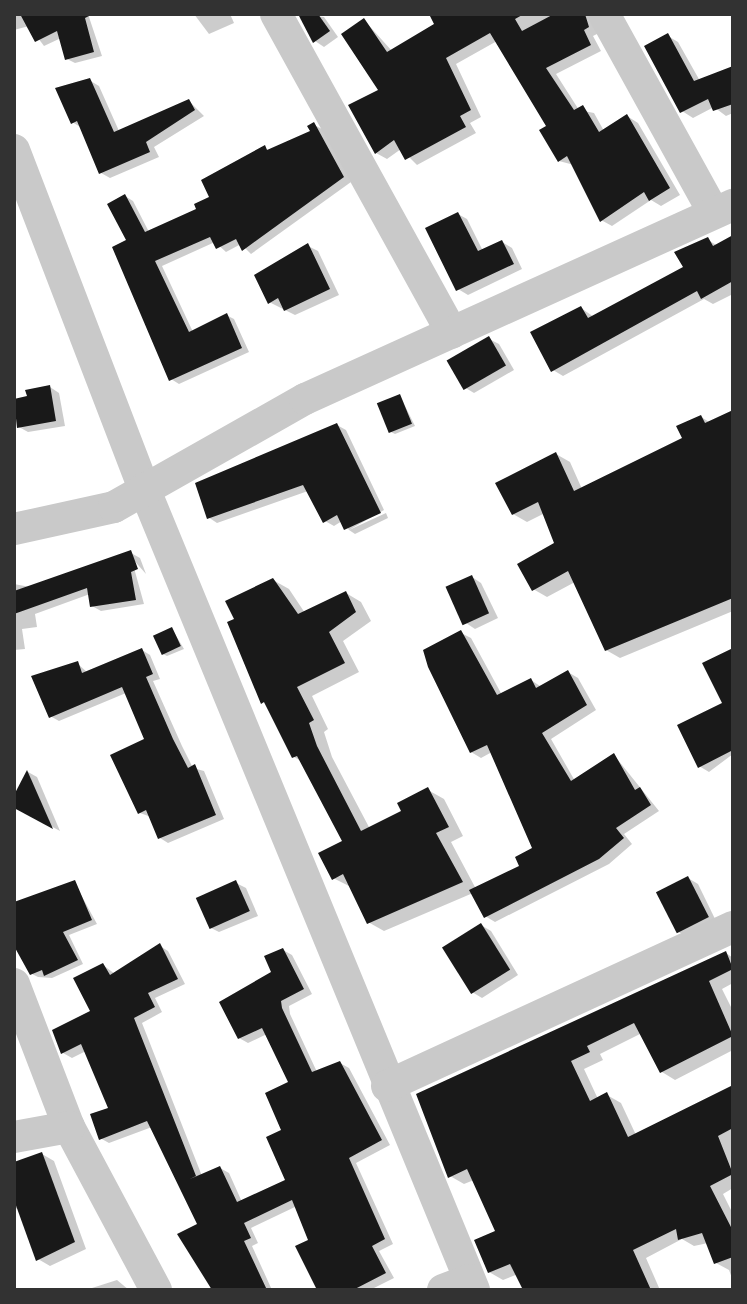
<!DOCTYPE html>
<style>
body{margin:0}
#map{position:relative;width:747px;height:1304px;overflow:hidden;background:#fff;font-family:"Public Sans",sans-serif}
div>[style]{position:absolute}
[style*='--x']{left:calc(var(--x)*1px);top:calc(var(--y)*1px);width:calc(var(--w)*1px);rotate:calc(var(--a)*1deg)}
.shadow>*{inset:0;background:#0003}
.building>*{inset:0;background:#191919;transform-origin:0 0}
.minor>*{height:32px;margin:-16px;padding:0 16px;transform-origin:16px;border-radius:16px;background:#c9c9c9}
span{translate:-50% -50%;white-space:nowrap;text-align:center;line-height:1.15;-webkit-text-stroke:8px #fff;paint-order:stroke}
.frame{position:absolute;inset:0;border:16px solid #323232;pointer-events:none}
</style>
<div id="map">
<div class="shadow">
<div style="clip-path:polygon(14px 14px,88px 14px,102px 56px,75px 63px,67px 59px,61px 38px,44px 46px,29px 26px,14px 30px)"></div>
<div style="clip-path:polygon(194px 14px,230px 14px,234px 23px,209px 34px)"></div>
<div style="clip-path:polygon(300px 14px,324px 17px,338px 37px,324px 47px,315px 41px)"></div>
<div style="clip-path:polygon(450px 14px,599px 14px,599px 33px,593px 36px,601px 51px,556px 74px,579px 110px,594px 113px,604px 131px,627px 116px,638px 123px,680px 195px,661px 206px,651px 200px,612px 226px,601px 220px,574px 165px,559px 161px,549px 127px,497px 41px,456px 64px,481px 117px,470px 123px,476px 133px,417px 165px,401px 149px,387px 159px,376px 153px,380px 91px,364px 20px,392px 51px)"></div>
<div style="clip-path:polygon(668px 36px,678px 42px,700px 81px,733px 68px,733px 113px,726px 116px,714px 107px,693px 118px,682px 111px)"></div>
<div style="clip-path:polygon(89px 80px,99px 86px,119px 131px,189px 101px,204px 116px,154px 147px,159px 157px,110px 178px,101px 173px,82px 128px,72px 122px)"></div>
<div style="clip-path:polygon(314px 125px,322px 129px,351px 182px,251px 254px,241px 244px,226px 252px,215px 242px,162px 266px,193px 332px,226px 315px,234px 319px,249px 352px,179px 384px,171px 379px,129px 241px,125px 196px,133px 201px,149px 232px,199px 210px,265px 148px,270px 151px,312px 132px)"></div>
<div style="clip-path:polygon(458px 214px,467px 219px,483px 251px,502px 242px,512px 248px,522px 269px,468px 295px,458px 289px)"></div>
<div style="clip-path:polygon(733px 237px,733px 294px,713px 304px,704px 299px,563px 376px,553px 370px,581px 308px,594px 317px,685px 267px,708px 240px,718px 246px)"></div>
<div style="clip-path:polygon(308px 246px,318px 251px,339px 295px,295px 315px,269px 302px)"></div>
<div style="clip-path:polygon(489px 339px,499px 344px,514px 370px,474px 393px,464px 387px)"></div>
<div style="clip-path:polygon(50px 387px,59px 393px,65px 426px,28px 432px,19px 427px)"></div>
<div style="clip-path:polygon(400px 396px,415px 426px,395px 434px,391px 432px)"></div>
<div style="clip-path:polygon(733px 412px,733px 611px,620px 658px,606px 650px,575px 582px,547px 597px,533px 589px,557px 544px,545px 513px,527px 522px,513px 514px,556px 454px,570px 462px,582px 489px,684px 439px,701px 417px,711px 423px)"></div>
<div style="clip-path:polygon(337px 425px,346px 430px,384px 510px,349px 530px,342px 521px,334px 526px,325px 521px,308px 491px,217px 523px,208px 517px)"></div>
<div style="clip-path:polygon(386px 513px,388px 518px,355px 534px,349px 530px)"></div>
<div style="clip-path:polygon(131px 553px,140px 558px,146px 574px,131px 557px,144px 604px,101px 611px,92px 606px,90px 594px,35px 614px,37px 627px,22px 629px,25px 649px,14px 650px,14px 584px,30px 587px)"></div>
<div style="clip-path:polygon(472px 577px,481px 583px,498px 618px,475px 629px,466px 623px)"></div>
<div style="clip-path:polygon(273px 580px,289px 589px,305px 613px,346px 593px,361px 602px,371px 621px,343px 641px,359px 672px,312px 696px,328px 729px,324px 732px,332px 757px,370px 829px,404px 812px,428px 790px,444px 799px,463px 836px,451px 842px,476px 889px,522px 867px,534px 849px,492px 752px,481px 758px,471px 752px,461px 633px,471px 638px,502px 695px,531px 680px,540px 686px,568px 672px,578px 678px,596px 710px,551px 739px,575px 781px,614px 755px,659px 811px,624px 834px,632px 844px,609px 864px,495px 922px,485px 916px,473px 893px,384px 931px,368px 922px,351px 887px,333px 878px,345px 842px,303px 762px,294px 757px,256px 688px,236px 620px)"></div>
<div style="clip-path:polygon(172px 629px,184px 649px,167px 656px,163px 654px)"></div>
<div style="clip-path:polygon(142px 650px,150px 655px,160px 679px,153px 681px,182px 746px,193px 768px,204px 771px,224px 819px,168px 843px,160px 838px,151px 817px,140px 813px,113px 756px,146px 740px,126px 693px,59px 721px,50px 716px,78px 664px,88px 673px)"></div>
<div style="clip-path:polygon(733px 650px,733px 754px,709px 772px,699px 766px,725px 704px)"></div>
<div style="clip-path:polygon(28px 772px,37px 777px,60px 831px,14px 806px)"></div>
<div style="clip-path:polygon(688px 878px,698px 884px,717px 923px,687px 937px,677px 931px)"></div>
<div style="clip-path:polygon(74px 882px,97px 924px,69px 935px,83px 964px,52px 978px,38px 977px,32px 974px,14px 931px,14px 904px)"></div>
<div style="clip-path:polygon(236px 883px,246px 888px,258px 916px,219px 932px,209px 927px)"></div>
<div style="clip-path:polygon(481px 925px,491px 931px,518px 975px,482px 998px,472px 992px)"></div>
<div style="clip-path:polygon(160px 946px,168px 951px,185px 984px,155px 998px,162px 1012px,142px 1023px,202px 1176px,220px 1168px,229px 1173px,242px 1202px,287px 1181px,284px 1131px,290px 1083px,267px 1034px,248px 1043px,239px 1038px,283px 950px,292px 955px,312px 994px,289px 1006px,290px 1014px,317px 1072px,340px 1063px,349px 1068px,390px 1145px,356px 1163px,393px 1244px,379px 1251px,394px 1278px,370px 1290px,319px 1290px,310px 1241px,297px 1206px,251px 1228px,258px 1243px,252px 1246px,272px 1290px,214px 1290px,179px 1235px,199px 1225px,152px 1127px,109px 1143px,100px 1138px,111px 1109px,86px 1051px,72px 1058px,63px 1053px,93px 1012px,103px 965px,115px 974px)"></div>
<div style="clip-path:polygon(726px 953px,733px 958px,733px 983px,722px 989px,733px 1011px,733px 1050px,675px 1080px,662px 1072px,642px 1033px,600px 1054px,603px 1060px,584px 1069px,598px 1099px,607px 1095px,621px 1103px,636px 1135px,733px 1087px,733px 1188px,723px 1194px,733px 1214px,733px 1281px,729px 1270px,716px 1263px,708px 1243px,694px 1246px,682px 1239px,646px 1258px,660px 1290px,526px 1290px,518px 1274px,503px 1280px,489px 1272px,498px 1232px,474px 1180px,464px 1184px,450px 1176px,418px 1095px)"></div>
<div style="clip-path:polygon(42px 1154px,54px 1161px,86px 1249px,50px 1266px,38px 1259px,19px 1208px,14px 1209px,14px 1164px)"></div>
<div style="clip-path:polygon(117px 1280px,129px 1290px,92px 1290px,92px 1288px)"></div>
</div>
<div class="building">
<div style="clip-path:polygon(20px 14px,93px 14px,85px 18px,94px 52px,65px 60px,57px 31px,35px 42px)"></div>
<div style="clip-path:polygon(298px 14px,318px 14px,330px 31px,313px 43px)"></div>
<div style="clip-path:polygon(429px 14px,524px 14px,515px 19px,522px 31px,554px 14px,585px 14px,589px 27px,584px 30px,591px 45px,546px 68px,574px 110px,583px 105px,599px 132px,627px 114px,670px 188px,649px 201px,644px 192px,600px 222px,567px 156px,558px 162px,539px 130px,546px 126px,490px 33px,446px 58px,471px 110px,460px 116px,466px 127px,405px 160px,394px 140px,375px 154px,348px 105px,378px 90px,341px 34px,364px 18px,387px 52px,434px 24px)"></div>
<div style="clip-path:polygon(668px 33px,694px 81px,733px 66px,733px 104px,713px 111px,708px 99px,680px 113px,644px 46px)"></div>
<div style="clip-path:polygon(90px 78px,114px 132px,189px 99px,195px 110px,146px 142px,150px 152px,99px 174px,77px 121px,71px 124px,55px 88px)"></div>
<div style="clip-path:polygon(314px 122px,344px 177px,242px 251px,236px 239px,216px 249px,210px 237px,155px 261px,189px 332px,227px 313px,242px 348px,169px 381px,112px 247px,126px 240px,107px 204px,125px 194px,145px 232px,196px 209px,194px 204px,209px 197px,201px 180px,265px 145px,267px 150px,310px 131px,307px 126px)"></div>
<div style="clip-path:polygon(458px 212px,478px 251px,502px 240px,514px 264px,456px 291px,425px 228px)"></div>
<div style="clip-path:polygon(733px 235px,733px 281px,701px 299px,697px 291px,551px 372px,530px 332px,581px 306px,588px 318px,683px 267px,674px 252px,708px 237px,713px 246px)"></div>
<div style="clip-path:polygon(308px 243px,330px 289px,284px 311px,278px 298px,268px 304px,254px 275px)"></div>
<div style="left:489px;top:336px;width:34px;height:49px;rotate:60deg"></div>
<div style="clip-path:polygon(50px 385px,56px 421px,17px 428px,14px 399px,27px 396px,25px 390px)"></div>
<div style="left:400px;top:394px;width:32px;height:25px;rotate:68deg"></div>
<div style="clip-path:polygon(733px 410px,733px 598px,605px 651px,568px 571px,532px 591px,517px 564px,554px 543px,538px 502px,512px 515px,495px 483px,556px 452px,574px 491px,682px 438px,676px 426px,701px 415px,705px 423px)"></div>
<div style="clip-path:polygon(337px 423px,381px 513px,344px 530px,337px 515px,323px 523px,303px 485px,207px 519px,195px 483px)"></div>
<div style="clip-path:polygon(131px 550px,138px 569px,131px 572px,136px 600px,90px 607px,87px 588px,14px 614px,14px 591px)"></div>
<div style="left:472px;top:575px;width:42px;height:29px;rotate:66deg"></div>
<div style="clip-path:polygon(273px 578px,298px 614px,346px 591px,356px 612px,329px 632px,345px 663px,297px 687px,314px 720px,309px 723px,317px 746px,361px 831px,401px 811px,397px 803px,428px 787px,449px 827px,436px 833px,463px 882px,367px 924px,343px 874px,332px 880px,318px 853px,342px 841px,297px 756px,292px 758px,264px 702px,261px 704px,227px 622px,234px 619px,225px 601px)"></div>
<div style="left:172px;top:627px;width:21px;height:21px;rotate:65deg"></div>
<div style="clip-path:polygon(461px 630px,497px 695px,531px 678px,536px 688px,568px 670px,587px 705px,542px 733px,571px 781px,614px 753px,635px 790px,640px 787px,651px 805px,616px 828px,624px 838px,599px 859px,484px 918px,469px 890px,519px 866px,515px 857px,532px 848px,487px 745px,470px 753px,428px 667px,423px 650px)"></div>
<div style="clip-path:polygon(142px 648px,153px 674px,146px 677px,173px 739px,188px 768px,195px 764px,216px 815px,158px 839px,146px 810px,138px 814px,110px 755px,144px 739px,122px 687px,49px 718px,31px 676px,78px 661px,82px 673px)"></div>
<div style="clip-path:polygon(733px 648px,733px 750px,698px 768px,677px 725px,722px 703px,702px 663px)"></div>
<div style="clip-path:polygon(27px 770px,53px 829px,14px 808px,14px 795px)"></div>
<div style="left:688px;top:876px;width:46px;height:36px;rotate:63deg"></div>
<div style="clip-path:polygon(75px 880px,92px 920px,63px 932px,78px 960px,44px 976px,42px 970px,30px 975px,14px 946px,14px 902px)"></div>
<div style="left:236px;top:880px;width:34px;height:44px;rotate:66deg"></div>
<div style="left:481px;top:923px;width:55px;height:46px;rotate:58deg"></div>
<div style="clip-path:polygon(160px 943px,178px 979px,148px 993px,155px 1007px,134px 1018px,196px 1176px,190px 1179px,220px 1166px,237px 1202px,285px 1180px,266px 1137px,281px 1130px,265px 1093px,288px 1082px,262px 1028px,238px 1039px,219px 1002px,271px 972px,264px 956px,283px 948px,304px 989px,281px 1001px,282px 1008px,312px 1072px,340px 1061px,382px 1140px,349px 1158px,385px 1239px,372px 1246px,386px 1273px,353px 1290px,317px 1290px,295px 1246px,308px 1240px,292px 1200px,244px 1223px,251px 1238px,244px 1241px,267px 1290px,212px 1290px,177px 1234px,197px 1224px,147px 1121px,99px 1140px,90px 1114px,108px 1108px,81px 1044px,61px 1054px,52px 1030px,90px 1011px,73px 978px,103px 963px,110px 975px)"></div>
<div style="clip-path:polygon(726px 951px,733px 969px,709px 981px,733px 1036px,660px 1073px,634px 1023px,587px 1046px,590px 1052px,571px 1061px,590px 1101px,607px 1092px,628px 1137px,733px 1085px,733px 1128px,718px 1136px,733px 1174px,710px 1186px,733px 1231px,733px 1257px,714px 1264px,702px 1233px,678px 1240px,676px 1229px,633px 1250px,651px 1290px,523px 1290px,510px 1264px,488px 1273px,474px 1240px,495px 1231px,467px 1169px,448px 1178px,416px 1094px)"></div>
<div style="clip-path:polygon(42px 1152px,75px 1242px,36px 1261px,14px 1200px,14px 1162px)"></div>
</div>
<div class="minor">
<div style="--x:276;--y:14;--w:364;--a:61.1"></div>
<div style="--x:604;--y:14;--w:227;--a:61.1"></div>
<div style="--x:14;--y:150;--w:362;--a:69"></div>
<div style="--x:144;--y:488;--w:867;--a:67.63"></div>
<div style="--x:14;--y:529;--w:102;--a:-12.4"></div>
<div style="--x:114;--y:507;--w:219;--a:-29.5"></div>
<div style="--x:305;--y:399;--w:470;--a:-24.4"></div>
<div style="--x:14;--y:984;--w:153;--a:69"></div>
<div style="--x:69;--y:1127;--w:185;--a:61.9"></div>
<div style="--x:387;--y:1086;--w:381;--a:-24.7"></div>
<div style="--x:14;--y:1137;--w:56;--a:-10.3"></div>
<div style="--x:443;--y:1290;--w:28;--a:-21"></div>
</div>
<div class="frame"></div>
</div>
